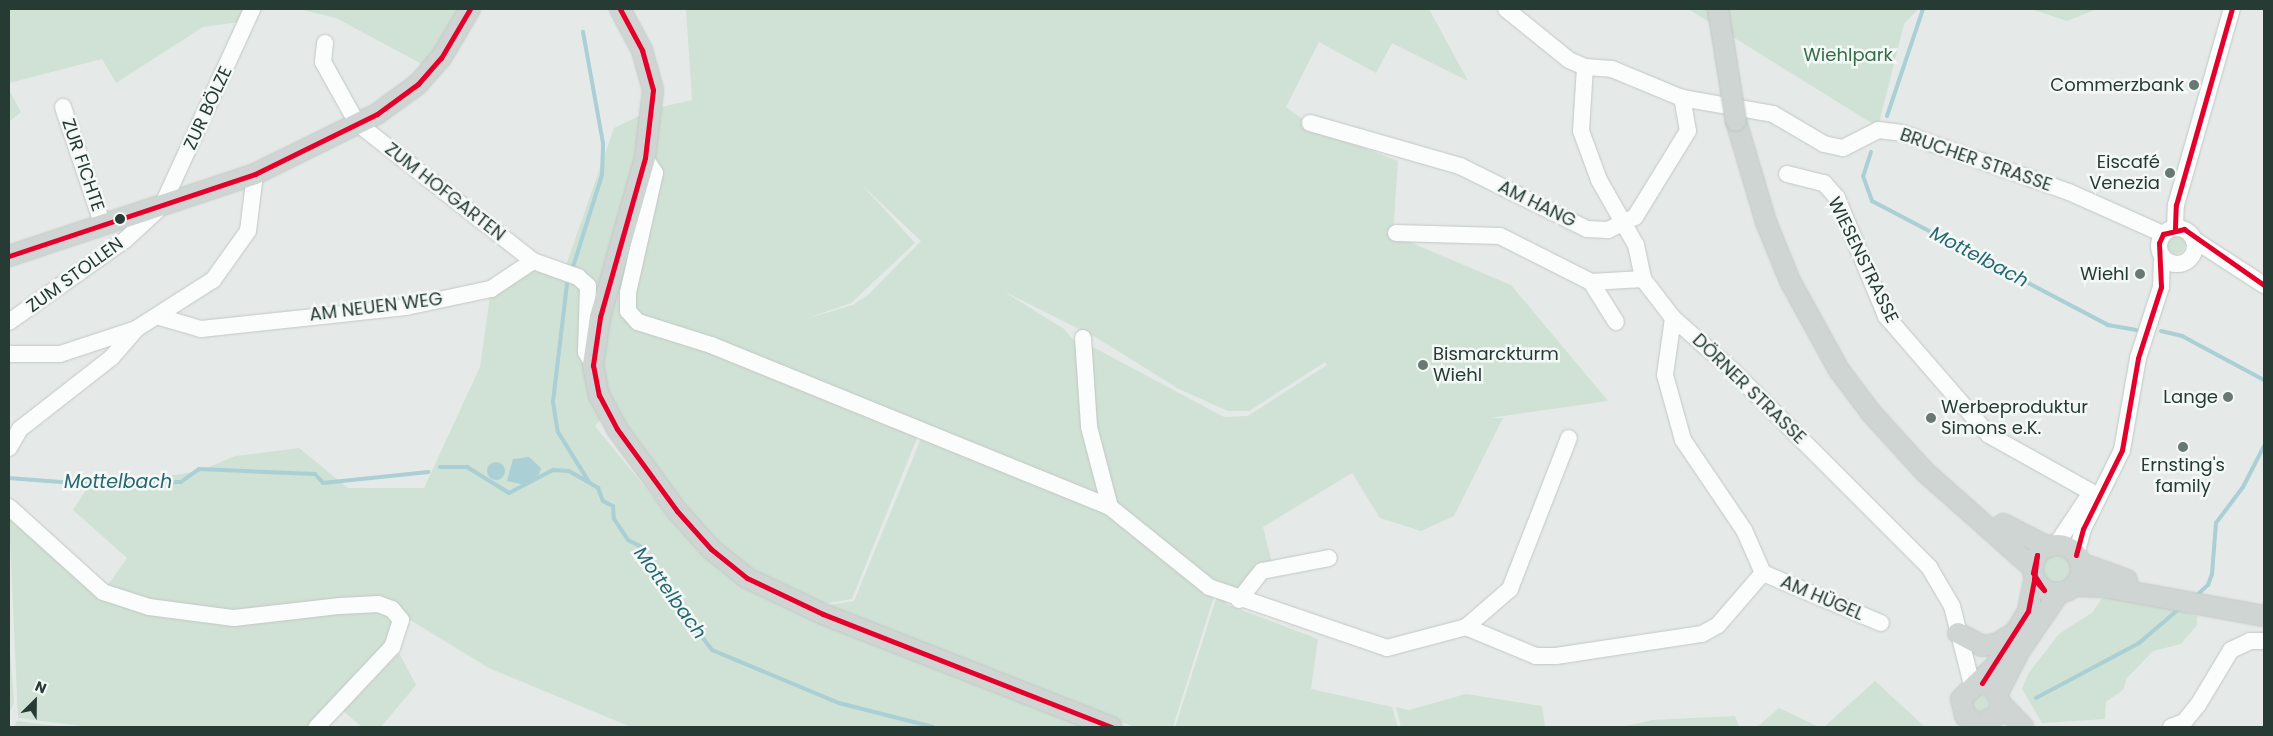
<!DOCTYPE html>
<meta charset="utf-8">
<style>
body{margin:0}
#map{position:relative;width:2273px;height:736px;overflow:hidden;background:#e5eae8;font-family:Poppins,sans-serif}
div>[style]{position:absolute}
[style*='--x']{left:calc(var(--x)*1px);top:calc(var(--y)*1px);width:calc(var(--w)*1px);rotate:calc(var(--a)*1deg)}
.green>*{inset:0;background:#d0e1d5}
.round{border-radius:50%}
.water>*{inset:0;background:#aacfd4}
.stream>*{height:4px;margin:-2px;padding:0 2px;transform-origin:2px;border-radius:2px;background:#aacfd4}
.roads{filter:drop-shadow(0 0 1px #c2c7c5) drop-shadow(0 0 1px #c2c7c5)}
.minor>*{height:16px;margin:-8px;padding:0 8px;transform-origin:8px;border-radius:8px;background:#fbfcfc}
.minor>.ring{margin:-8px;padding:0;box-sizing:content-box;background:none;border:16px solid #fbfcfc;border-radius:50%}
.major>*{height:20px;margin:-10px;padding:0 10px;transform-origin:10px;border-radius:10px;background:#cfd5d3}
.major>.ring{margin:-10px;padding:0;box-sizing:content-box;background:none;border:20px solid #cfd5d3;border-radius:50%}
.bridges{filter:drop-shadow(0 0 1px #bdc5c3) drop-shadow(0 0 1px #bdc5c3)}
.major-bridge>*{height:20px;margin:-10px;padding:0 10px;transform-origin:10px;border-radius:10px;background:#cfd5d3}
.bus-1>*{height:5px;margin:-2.5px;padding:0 2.5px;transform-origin:2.5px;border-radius:2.5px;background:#e4002b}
.dots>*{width:14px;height:14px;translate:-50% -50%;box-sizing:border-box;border:2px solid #f4f8f6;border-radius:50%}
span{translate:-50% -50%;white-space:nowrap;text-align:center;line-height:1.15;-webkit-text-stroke:5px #f4f8f6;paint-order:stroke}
.park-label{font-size:18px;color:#336e47}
.poi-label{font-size:18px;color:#253b34}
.right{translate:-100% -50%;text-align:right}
.left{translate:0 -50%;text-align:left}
.street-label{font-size:18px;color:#253b34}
.water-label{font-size:19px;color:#256871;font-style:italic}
.frame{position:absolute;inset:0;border:10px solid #253b34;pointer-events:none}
.north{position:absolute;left:10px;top:676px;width:50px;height:50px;-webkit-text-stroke:4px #f4f8f6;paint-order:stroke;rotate:23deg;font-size:14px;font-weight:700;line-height:20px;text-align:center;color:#253b34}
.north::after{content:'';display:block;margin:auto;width:18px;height:22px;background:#253b34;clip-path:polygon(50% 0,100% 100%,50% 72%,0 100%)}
</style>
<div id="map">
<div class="green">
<div style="clip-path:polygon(9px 9px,252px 9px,247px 21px,203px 27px,116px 83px,102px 59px,9px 83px)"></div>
<div style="clip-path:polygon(299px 9px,470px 9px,431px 69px,336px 18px)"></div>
<div style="clip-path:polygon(evenodd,686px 9px,1429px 9px,1468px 81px,1392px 43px,1376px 73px,1319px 42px,1286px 107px,1317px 130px,1398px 161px,1393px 235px,1511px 285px,1608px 401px,1490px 418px,1503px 418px,1454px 516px,1421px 531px,1380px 518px,1352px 473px,1263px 527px,1272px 563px,1234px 595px,1115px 507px,1093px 427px,1089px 345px,1224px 417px,1248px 416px,1327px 365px,1325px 362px,1249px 411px,1228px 411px,1179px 389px,1097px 338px,1003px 291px,1064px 329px,1076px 343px,1101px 495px,919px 433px,852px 599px,818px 605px,766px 580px,713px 544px,611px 408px,595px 426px,665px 512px,715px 563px,1101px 727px,631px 727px,489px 668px,392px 609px,234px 618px,103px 592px,127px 558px,73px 510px,87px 488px,200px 471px,235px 456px,299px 448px,348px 488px,424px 488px,480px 367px,491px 289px,533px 261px,564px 271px,614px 128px,653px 109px,692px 100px,686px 9px,862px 185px,921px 241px,869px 294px,853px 305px,805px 319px,851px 303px,915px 243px,862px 185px)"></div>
<div style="clip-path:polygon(1688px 9px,1918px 9px,1904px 24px,1878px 127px)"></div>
<div style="clip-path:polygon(2031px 9px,2097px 9px,2067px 21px)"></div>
<div style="clip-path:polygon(9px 90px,21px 112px,9px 122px)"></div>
<div class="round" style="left:2167px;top:236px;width:18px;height:18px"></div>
<div style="clip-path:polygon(923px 434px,1100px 507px,1215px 593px,1173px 727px,1134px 727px,822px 606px,854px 601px)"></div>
<div style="clip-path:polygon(9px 516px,132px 608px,177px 619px,251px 624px,380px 609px,394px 619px,393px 637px,313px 727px,90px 727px,18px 718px)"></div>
<div class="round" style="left:2042px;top:553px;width:30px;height:30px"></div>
<div style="clip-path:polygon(1217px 596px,1228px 601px,1226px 604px,1318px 639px,1311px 689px,1392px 707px,1398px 727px,1175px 727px)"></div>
<div style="clip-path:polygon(2102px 598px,2155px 603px,2197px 616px,2197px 625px,2181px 644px,2153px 651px,2127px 678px,2123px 690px,2106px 702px,2105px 719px,2042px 723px,2022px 689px,2028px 674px,2059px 634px,2093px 612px)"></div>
<div style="clip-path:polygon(9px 638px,14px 702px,9px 714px)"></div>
<div style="clip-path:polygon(399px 653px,416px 685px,381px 727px,362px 727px,343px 711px)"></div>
<div style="clip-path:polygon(1875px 681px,1925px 727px,1824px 727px)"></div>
<div style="clip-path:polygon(1466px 694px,1542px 706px,1545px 727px,1401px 727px,1396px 707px,1409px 710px)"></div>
<div class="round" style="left:1972px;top:695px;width:16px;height:16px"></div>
<div style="clip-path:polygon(1779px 708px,1819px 727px,1757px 727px)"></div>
<div style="clip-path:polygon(1735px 716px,1739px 727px,1622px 727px,1652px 720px)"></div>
<div style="clip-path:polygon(17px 721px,65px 727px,14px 727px)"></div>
</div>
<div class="water">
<div style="clip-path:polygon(529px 457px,541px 468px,539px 474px,525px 485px,507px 481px,513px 459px)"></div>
<div class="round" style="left:487px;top:462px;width:18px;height:18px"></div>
</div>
<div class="stream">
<div style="--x:1887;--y:116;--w:113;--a:-71.4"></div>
<div style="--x:1871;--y:152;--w:25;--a:108"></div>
<div style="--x:1863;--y:176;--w:27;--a:70"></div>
<div style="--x:1872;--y:201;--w:267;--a:27.7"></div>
<div style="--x:2108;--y:325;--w:29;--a:10"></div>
<div style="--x:573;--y:267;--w:96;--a:-72.5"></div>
<div style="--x:602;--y:175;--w:32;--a:-88"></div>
<div style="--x:603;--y:143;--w:113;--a:-100.2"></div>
<div style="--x:567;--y:284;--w:119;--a:96.8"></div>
<div style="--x:553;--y:402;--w:30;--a:81"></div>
<div style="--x:558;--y:432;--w:59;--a:58.2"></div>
<div style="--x:2161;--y:331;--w:22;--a:13"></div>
<div style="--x:2182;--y:336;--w:93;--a:28.2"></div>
<div style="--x:440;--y:467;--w:27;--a:0"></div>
<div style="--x:467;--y:467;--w:49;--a:31.8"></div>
<div style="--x:509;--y:493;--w:50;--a:-27.6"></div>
<div style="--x:553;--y:470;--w:16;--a:4"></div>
<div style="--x:569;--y:471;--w:34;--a:30"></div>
<div style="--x:598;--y:488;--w:14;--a:69"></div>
<div style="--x:603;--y:501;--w:11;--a:27"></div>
<div style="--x:613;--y:506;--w:13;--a:86"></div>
<div style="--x:614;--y:519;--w:25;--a:56"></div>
<div style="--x:628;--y:540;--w:13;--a:27"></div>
<div style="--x:640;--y:546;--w:19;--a:69"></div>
<div style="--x:647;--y:564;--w:108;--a:52.9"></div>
<div style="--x:712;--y:650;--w:138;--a:22.7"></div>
<div style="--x:839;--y:703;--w:97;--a:14.3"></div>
<div style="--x:9;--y:478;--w:65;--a:4.4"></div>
<div style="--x:74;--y:483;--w:107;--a:-0.5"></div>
<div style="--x:181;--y:482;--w:22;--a:-36"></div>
<div style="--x:199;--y:469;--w:116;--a:2.5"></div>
<div style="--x:315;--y:474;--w:12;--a:48"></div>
<div style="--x:323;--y:483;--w:106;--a:-6"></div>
<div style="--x:2196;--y:596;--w:16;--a:-43"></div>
<div style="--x:2208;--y:585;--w:12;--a:-70"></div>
<div style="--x:2212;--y:574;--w:51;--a:-85.5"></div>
<div style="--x:2216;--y:523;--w:45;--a:-53.1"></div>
<div style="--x:2243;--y:487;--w:46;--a:-62.9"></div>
<div style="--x:2036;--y:698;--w:117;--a:-28.1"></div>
<div style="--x:2139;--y:643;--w:54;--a:-40.5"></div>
</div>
<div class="roads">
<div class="minor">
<div style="--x:1506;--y:9;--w:81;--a:39"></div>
<div style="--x:1569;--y:60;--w:17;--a:24"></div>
<div style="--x:1585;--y:67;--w:27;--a:4"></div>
<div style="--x:1612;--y:69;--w:76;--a:22.5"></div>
<div style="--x:1682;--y:98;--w:92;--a:10"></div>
<div style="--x:1773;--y:114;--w:59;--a:30.5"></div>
<div style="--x:1824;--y:144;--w:19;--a:12"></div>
<div style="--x:1843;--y:148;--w:39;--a:-27"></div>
<div style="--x:1878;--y:130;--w:24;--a:7"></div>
<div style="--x:1902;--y:133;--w:177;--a:19.5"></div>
<div style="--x:2069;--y:192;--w:103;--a:24.1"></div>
<div style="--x:325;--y:43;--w:19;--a:96"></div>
<div style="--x:323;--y:62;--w:70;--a:60.9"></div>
<div style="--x:357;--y:123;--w:224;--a:38.1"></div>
<div style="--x:1585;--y:67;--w:64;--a:93.6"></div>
<div style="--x:1581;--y:131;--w:52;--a:69.8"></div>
<div style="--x:1599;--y:180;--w:75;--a:60.4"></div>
<div style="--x:1636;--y:245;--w:35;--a:78"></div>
<div style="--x:1643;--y:279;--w:49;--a:52.4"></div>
<div style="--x:1673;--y:318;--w:79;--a:41.4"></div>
<div style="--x:1732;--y:370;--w:279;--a:45"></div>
<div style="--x:1929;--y:567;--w:45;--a:59.5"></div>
<div style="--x:1952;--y:606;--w:81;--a:75.8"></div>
<div style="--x:63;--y:107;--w:122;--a:71.4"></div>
<div style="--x:1310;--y:123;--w:156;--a:16"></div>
<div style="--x:1460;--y:166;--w:142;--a:26.4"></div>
<div style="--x:1587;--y:229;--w:21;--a:3"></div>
<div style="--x:1608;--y:230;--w:30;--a:-26"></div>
<div style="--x:1635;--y:217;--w:101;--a:-58.4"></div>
<div style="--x:1688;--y:131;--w:34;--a:-100"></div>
<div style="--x:645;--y:158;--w:18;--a:56"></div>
<div style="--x:655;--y:173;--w:123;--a:102.7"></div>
<div style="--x:628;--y:293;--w:18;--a:90"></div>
<div style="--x:628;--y:311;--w:15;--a:48"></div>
<div style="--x:638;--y:322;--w:77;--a:17.5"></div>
<div style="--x:711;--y:345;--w:431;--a:22.1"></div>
<div style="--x:1787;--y:174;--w:38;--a:14"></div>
<div style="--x:1824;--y:183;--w:20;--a:49"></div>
<div style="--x:1837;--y:198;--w:128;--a:67.4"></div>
<div style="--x:1886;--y:316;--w:157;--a:49.1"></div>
<div style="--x:1989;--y:435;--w:117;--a:29.2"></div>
<div style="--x:2175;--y:228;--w:23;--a:-88"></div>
<div style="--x:2176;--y:205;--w:204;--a:-74.1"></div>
<div class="ring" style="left:2159px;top:228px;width:20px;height:20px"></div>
<div style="--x:1396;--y:233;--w:104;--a:1.7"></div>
<div style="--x:1500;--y:236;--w:102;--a:26.8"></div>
<div style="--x:1591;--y:282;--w:52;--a:-3.3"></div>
<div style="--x:2193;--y:239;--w:85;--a:32.9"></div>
<div style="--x:1591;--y:282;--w:47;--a:58"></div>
<div style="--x:160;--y:317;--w:43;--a:16.3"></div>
<div style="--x:201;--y:329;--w:206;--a:-6.1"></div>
<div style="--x:406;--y:307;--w:87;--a:-12"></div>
<div style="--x:491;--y:289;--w:50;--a:-33.7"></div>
<div style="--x:533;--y:261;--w:48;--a:19.6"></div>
<div style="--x:578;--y:277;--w:13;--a:42"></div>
<div style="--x:588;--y:286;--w:66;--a:91.7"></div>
<div style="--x:586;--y:352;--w:10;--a:61"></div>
<div style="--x:9;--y:322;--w:142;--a:-35.3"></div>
<div style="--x:125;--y:240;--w:50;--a:-42.6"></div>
<div style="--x:162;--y:206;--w:217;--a:-65.4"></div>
<div style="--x:1083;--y:338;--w:89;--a:86.1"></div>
<div style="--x:1089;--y:427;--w:83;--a:75.3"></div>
<div style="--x:1110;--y:507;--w:127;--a:38.9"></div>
<div style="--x:1209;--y:587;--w:188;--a:18.9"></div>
<div style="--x:1387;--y:648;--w:82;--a:-14.9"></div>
<div style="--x:1466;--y:627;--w:76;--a:22.5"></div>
<div style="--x:1536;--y:656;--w:20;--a:0"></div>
<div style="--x:1556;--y:656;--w:148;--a:-8.6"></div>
<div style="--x:1702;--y:634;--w:18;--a:-29"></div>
<div style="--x:1718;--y:625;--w:69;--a:-49.1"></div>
<div style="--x:1763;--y:573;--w:47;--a:-113.8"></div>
<div style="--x:1744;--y:530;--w:109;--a:-124.1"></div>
<div style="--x:1683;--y:440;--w:67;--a:-105.5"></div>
<div style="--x:1665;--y:375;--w:58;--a:-82"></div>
<div style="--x:9;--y:354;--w:51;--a:0"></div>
<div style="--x:60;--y:354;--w:80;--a:-18.2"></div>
<div style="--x:9;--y:448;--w:22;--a:-60"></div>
<div style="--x:20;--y:429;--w:117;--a:-38"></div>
<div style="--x:112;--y:357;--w:37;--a:-49"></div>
<div style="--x:136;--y:329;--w:91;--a:-32.5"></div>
<div style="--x:213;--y:280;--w:60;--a:-54.5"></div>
<div style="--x:248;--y:231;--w:57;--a:-83"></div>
<div style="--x:9;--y:507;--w:127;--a:42.1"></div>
<div style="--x:103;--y:592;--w:48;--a:18.1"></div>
<div style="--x:149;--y:607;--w:86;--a:7.4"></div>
<div style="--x:234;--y:618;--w:107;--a:-6.5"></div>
<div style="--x:340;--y:606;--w:38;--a:-3"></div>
<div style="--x:378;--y:604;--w:15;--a:20"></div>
<div style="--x:392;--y:609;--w:14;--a:51"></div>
<div style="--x:401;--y:620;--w:28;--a:108"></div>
<div style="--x:392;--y:647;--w:110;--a:133.2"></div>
<div style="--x:2056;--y:545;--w:58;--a:-56.3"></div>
<div style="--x:2076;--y:555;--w:27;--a:-75"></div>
<div style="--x:2083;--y:529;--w:88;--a:-63.7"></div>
<div style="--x:2122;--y:450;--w:93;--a:-80.1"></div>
<div style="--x:2138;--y:358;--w:75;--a:-72.1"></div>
<div style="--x:2161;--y:287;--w:31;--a:-88"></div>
<div style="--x:1763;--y:573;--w:128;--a:23"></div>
<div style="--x:1239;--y:600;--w:37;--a:-52"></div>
<div style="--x:1262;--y:571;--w:68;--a:-11"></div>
<div style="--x:1466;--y:627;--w:58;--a:-40.8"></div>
<div style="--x:1510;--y:589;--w:162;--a:-68.7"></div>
<div style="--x:2171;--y:727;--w:14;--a:-21"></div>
<div style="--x:2184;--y:722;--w:22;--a:-51"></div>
<div style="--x:2198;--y:705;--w:64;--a:-59"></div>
<div style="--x:2231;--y:650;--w:21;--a:-25"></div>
<div style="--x:2250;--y:641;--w:14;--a:0"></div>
</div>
<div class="major">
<div style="--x:620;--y:9;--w:47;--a:61.8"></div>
<div style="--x:642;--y:50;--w:41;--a:74.6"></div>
<div style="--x:653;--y:90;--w:68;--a:96.7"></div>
<div style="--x:645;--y:158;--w:165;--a:105.8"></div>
<div style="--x:600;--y:317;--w:49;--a:98.3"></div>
<div style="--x:593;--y:365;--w:31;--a:79"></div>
<div style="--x:599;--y:395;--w:38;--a:62"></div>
<div style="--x:617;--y:429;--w:102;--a:53.8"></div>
<div style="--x:677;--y:511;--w:51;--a:48.2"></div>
<div style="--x:711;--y:549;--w:46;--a:38.9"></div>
<div style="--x:747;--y:578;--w:84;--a:25.3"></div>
<div style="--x:823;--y:614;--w:310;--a:21.4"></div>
<div style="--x:1736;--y:121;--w:105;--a:73.5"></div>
<div style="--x:1766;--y:222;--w:64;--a:67.9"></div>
<div style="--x:1790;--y:281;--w:102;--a:61.2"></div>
<div style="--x:1839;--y:370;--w:55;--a:53.1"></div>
<div style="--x:1872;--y:414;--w:79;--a:47.6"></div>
<div style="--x:1925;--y:472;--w:143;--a:41.6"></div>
<div style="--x:9;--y:256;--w:259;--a:-18.4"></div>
<div style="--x:255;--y:174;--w:136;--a:-26.2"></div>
<div style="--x:377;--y:114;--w:51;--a:-36.2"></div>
<div style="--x:418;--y:84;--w:35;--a:-49"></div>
<div style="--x:441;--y:58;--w:57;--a:-59.4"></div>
<div style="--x:2003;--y:524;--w:51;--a:27.1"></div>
<div class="ring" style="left:2033px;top:545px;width:28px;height:28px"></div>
<div style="--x:2080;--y:563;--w:50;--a:19.9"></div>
<div style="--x:2074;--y:586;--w:30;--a:2"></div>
<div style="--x:2104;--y:587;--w:163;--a:10.3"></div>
<div style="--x:1958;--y:633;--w:27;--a:28"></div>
<div style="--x:1982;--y:646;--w:14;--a:-8"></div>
<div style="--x:1996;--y:644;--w:21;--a:-31"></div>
<div style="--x:1982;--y:683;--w:13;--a:23"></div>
<div style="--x:1994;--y:688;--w:17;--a:66"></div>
<div style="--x:2001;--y:704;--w:13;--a:113"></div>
<div style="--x:1996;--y:716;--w:18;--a:153"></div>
<div style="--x:1980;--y:724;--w:17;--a:-152"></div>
<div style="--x:1965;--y:716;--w:17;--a:-103"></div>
<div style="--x:1961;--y:699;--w:49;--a:-44.2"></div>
<div style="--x:1996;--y:665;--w:63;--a:-59.3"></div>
<div style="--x:2028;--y:611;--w:33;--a:-79"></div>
<div style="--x:1998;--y:693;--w:48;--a:-62.9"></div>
<div style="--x:2020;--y:650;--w:69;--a:-55.6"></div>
<div style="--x:2001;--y:704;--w:32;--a:46"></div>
</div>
</div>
<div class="bridges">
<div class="major-bridge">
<div style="--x:1718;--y:9;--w:113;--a:80.9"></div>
</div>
</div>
<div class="bus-1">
<div style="--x:620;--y:9;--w:47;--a:61.8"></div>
<div style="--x:642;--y:50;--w:41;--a:74.6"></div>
<div style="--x:653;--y:90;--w:68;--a:96.7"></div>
<div style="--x:645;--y:158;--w:165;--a:105.8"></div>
<div style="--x:600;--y:317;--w:49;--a:98.3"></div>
<div style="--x:593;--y:365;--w:31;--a:79"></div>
<div style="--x:599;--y:395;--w:38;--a:62"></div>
<div style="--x:617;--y:429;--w:102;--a:53.8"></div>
<div style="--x:677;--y:511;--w:51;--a:48.2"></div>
<div style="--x:711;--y:549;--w:46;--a:38.9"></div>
<div style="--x:747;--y:578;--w:84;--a:25.3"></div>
<div style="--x:823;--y:614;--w:310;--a:21.4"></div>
<div style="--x:2175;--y:228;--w:23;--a:-88"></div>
<div style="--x:2176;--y:205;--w:204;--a:-74.1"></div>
<div style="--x:9;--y:256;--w:259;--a:-18.4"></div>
<div style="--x:255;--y:174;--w:136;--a:-26.2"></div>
<div style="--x:377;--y:114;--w:51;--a:-36.2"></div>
<div style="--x:418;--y:84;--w:35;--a:-49"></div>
<div style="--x:441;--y:58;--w:57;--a:-59.4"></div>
<div style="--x:2037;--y:555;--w:18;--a:103"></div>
<div style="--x:2033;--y:573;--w:20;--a:57"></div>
<div style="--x:2037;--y:555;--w:24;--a:97"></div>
<div style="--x:2034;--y:579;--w:15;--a:48"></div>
<div style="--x:2076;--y:555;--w:27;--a:-75"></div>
<div style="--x:2083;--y:529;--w:88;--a:-63.7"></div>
<div style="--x:2122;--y:450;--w:93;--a:-80.1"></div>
<div style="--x:2138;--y:358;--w:75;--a:-72.1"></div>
<div style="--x:2161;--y:287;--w:44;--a:-92.6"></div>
<div style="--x:2159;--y:243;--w:10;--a:-66"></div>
<div style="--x:2163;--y:234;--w:22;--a:-13"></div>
<div style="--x:2184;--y:229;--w:98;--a:35"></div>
<div style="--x:1982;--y:683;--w:85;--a:-57.4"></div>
<div style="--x:2028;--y:611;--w:33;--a:-79"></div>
</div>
<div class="dots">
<div style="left:2194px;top:85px;background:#687873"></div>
<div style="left:2170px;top:173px;background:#687873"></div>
<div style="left:120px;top:219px;background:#253b34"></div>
<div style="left:2140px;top:274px;background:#687873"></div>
<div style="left:1423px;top:365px;background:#687873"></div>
<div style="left:2228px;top:397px;background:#687873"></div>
<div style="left:1931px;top:418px;background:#687873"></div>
<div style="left:2183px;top:447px;background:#687873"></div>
</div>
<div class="park-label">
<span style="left:1848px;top:55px">Wiehlpark</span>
</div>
<div class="poi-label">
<span class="right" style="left:2184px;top:85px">Commerzbank</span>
<span class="right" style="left:2160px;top:173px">Eiscafé<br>Venezia</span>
<span class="right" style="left:2129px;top:274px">Wiehl</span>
<span class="left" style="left:1433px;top:365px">Bismarckturm<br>Wiehl</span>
<span class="right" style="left:2218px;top:397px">Lange</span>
<span class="left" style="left:1941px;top:418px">Werbeproduktur<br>Simons e.K.</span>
<span style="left:2183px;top:476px">Ernsting's<br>family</span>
</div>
<div class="street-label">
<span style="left:208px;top:108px;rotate:-65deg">ZUR BÖLZE</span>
<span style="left:1976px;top:160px;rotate:19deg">BRUCHER STRASSE</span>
<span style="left:83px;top:165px;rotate:71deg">ZUR FICHTE</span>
<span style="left:445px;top:192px;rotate:38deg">ZUM HOFGARTEN</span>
<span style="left:1537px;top:204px;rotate:26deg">AM HANG</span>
<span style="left:1863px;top:260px;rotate:64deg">WIESENSTRASSE</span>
<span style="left:75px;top:275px;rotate:-36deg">ZUM STOLLEN</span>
<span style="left:376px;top:307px;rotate:-7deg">AM NEUEN WEG</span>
<span style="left:1749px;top:389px;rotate:44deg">DÖRNER STRASSE</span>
<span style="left:1822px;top:598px;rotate:23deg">AM HÜGEL</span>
</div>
<div class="water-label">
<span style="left:1979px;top:257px;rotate:28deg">Mottelbach</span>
<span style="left:118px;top:482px">Mottelbach</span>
<span style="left:670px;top:593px;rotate:54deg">Mottelbach</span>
</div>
<div class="frame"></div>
<div class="north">N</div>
</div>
